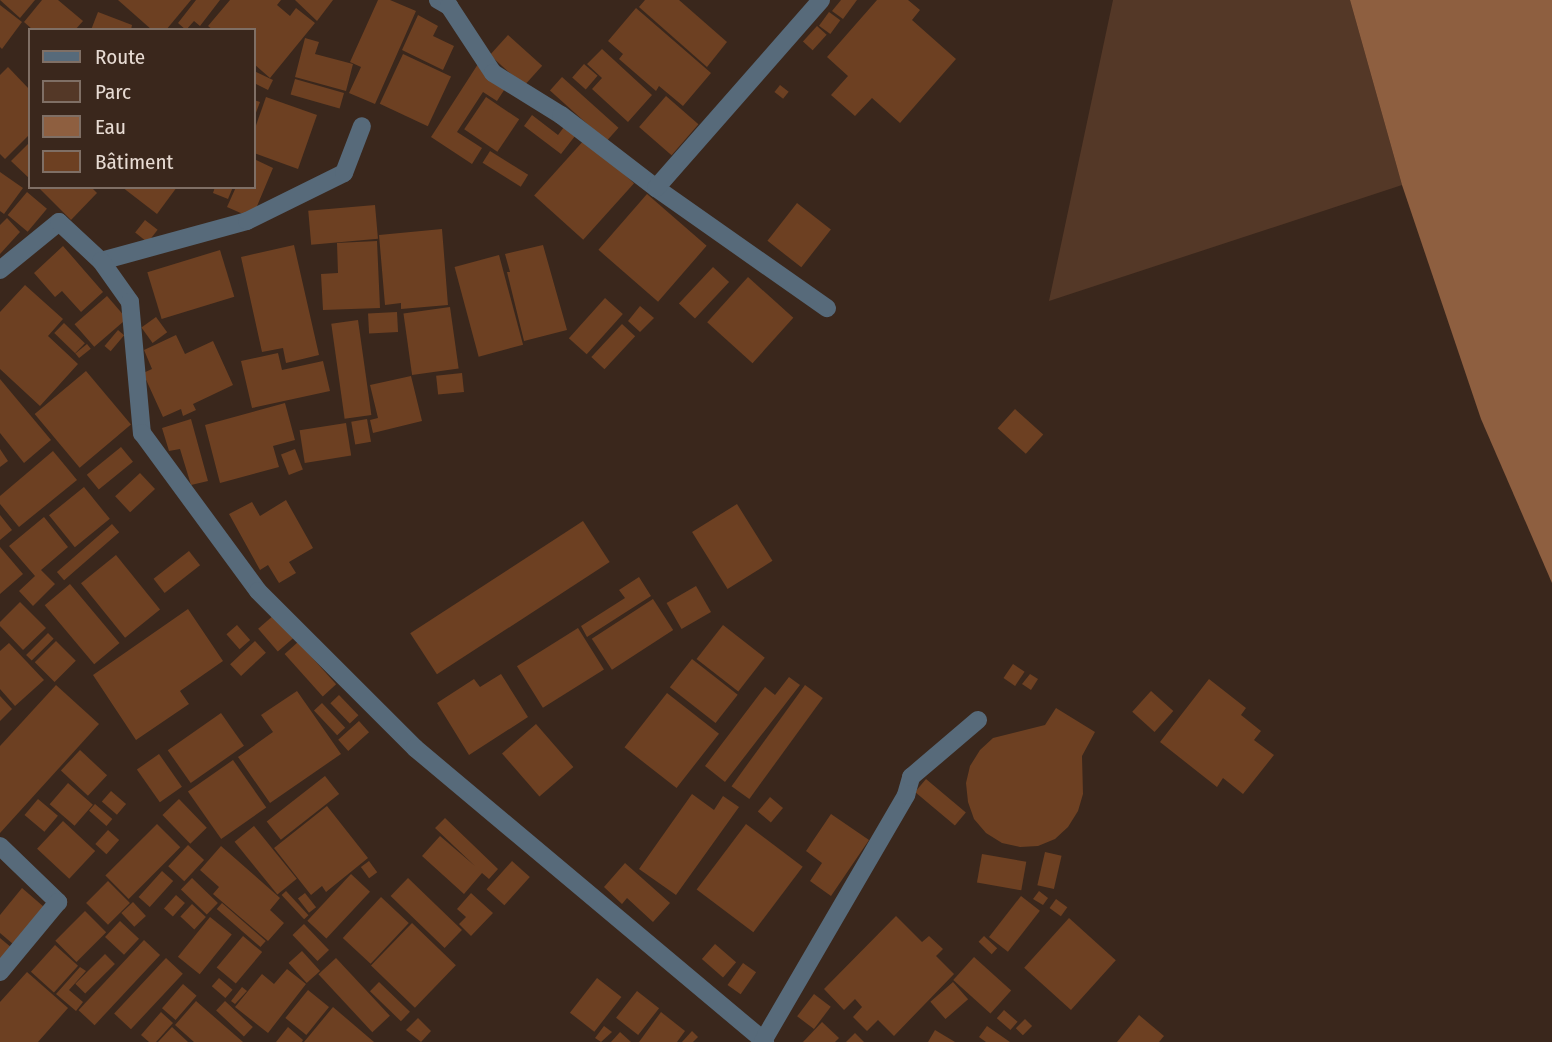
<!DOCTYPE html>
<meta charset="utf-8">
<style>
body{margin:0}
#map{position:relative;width:1552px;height:1042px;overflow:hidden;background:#3a271c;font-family:"Fira Sans Condensed",sans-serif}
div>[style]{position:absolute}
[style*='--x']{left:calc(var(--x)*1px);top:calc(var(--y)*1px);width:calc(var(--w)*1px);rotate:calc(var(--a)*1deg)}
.green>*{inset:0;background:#543827}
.water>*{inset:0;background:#8e5f40}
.building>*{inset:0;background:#6d4022;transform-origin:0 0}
.minor>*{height:18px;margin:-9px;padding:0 9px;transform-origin:9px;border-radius:9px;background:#576a7a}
span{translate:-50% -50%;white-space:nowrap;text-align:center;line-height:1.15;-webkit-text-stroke:6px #3a271c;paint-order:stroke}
.legend{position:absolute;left:28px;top:28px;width:228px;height:161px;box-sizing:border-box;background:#3a271c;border:2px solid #7f6f65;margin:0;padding:9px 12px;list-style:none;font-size:21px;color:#e7dbd3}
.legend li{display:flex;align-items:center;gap:14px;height:35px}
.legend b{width:35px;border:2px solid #7f6f65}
</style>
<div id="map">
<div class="green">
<div style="clip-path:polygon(1113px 0,1350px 0,1402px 185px,1049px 301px)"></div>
</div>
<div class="water">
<div style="clip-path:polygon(1350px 0,1552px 0,1552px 583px,1481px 419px,1402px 185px)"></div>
</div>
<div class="building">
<div style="clip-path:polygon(0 0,35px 0,20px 18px)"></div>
<div style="clip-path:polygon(42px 0,58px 0,83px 21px,75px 30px,33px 30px,24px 22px)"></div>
<div style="clip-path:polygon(118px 0,191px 0,166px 30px,152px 30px)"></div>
<div style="clip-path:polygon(196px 0,220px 0,200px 26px,194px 21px,186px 30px,178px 23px)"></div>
<div style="clip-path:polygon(230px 0,281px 0,277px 5px,290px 16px,296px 8px,315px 23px,270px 78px,254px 64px,254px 30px,213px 30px,208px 26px)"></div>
<div style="clip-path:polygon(295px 0,333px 0,317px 21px)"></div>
<div style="clip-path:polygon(378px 0,390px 0,416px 11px,375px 104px,349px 93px,361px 67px,350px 62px)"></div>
<div style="clip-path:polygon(645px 0,679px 0,727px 42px,707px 67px,639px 7px)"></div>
<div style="clip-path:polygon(841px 0,857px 0,843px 19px,832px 11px)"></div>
<div style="clip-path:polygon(877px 0,908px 0,920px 10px,912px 20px,956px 59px,900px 123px,872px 98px,855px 116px,831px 95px,848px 76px,827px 57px)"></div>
<div style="clip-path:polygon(0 5px,22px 22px,2px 49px,0 47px)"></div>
<div style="clip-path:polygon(636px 8px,711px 73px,683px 106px,659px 86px,656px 91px,619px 59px,623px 54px,608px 41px)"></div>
<div style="clip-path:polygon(98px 12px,132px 25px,131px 30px,91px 30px)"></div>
<div style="left:829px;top:12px;width:14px;height:17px;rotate:36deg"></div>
<div style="clip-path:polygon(418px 15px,438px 26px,433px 36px,454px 46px,443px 70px,402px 50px)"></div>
<div style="left:817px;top:26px;width:13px;height:21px;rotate:42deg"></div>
<div style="left:508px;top:35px;width:46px;height:27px;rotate:42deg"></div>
<div style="clip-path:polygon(305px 38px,319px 42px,315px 54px,353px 64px,346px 91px,295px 77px)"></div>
<div style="clip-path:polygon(602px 49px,652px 95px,628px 122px,592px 89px,602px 78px,587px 64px)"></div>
<div style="left:403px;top:54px;width:53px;height:55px;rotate:25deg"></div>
<div style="clip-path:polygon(478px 64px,508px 84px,497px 101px,483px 92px,457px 132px,482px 148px,472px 164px,431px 137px)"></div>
<div style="left:584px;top:64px;width:18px;height:18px;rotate:41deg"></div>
<div style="clip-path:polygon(8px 67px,30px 90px,30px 134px,5px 159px,0 154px,0 75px)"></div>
<div style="clip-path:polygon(254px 71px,273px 80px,268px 90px,254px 83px)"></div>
<div style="left:562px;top:77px;width:76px;height:18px;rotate:42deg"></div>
<div style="left:295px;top:79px;width:51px;height:16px;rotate:16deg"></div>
<div style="left:780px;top:85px;width:11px;height:9px;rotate:38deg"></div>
<div style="left:666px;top:96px;width:43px;height:41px;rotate:41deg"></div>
<div style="clip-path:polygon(266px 97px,317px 115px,298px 169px,254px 153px,254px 131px)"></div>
<div style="left:486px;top:97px;width:40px;height:39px;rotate:34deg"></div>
<div style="clip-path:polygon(254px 100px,260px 102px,254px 118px)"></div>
<div style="clip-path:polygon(532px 115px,558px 135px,564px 127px,575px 136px,561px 154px,524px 126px)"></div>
<div style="left:585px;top:139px;width:66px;height:76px;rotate:42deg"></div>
<div style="clip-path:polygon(30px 142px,30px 179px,11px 161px)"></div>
<div style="left:490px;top:151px;width:45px;height:14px;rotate:32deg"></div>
<div style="clip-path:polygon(254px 159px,273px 168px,252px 218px,227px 207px,236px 187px,254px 187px)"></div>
<div style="clip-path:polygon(0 172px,23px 188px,4px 214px,0 211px)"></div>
<div style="clip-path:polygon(38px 187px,91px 187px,97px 193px,71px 220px)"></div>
<div style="clip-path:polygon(122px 187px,177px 187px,157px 214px)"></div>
<div style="clip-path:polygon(215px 187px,233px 187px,228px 199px,213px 193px)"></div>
<div style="left:27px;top:192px;width:26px;height:30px;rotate:40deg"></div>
<div style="left:647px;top:194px;width:79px;height:74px;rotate:41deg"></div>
<div style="left:797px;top:203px;width:43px;height:48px;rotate:38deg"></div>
<div style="left:375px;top:205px;width:34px;height:67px;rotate:85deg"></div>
<div style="clip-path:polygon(7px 218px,20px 232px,0 254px,0 225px)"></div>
<div style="left:145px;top:220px;width:16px;height:16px;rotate:38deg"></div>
<div style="clip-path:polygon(442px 229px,448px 305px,401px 309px,401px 303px,385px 305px,379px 235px)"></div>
<div style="clip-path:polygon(377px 241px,380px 308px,323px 310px,321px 274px,338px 273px,337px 243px)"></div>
<div style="clip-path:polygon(294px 245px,319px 355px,286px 363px,283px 348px,262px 352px,241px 257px)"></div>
<div style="clip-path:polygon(543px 245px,567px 330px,524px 341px,507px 272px,510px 272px,505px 254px)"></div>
<div style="clip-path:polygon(63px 246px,103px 292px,81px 312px,62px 291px,55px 297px,34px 273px)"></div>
<div style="left:220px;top:250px;width:49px;height:76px;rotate:73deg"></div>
<div style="left:499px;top:255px;width:93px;height:46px;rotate:75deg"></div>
<div style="left:713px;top:267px;width:22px;height:50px;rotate:43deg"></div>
<div style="left:748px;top:277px;width:61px;height:61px;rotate:42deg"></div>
<div style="clip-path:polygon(25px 285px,63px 319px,48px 336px,78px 364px,40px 406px,0 369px,0 312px)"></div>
<div style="left:107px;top:296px;width:30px;height:43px;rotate:49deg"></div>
<div style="left:605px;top:298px;width:24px;height:54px;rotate:42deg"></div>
<div style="clip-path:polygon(640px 306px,654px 318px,640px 332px,628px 321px)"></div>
<div style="left:450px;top:307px;width:62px;height:47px;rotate:82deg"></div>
<div style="left:397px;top:312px;width:20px;height:29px;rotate:87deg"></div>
<div style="left:156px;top:317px;width:19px;height:18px;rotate:54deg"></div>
<div style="left:358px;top:320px;width:96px;height:27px;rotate:82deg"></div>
<div style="left:64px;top:323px;width:29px;height:14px;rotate:44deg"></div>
<div style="left:622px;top:324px;width:18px;height:45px;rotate:43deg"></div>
<div style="left:118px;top:330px;width:8px;height:21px;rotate:40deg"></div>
<div style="clip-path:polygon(176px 335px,185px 354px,213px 341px,233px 385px,193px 404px,196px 410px,183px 416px,181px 409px,163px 417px,143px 373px,152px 369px,144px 350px)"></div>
<div style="left:87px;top:344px;width:6px;height:15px;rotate:51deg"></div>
<div style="clip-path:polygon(278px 353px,282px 370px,323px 361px,330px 391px,252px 408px,241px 361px)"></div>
<div style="left:86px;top:371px;width:70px;height:67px;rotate:50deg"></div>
<div style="left:462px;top:373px;width:19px;height:26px;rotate:84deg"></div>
<div style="clip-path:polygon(411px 376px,422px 421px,373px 433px,370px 420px,378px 418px,370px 385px)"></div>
<div style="clip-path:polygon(0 379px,51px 440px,24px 463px,0 433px)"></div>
<div style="clip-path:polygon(285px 403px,295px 440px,273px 446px,279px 467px,220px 483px,205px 425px)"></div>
<div style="left:1015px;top:409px;width:38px;height:26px;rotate:42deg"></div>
<div style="clip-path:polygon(191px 419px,208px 481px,191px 485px,180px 449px,169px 451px,162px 428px)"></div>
<div style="left:367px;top:419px;width:23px;height:16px;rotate:80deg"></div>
<div style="left:346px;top:423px;width:33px;height:47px;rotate:81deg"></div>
<div style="left:121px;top:447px;width:19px;height:44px;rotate:51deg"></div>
<div style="clip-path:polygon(0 449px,8px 461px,0 467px)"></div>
<div style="left:295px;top:449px;width:22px;height:15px;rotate:69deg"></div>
<div style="clip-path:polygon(53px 451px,77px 480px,19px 527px,0 504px,0 496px)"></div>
<div style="left:140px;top:473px;width:22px;height:34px;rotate:47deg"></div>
<div style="left:84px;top:487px;width:41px;height:45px;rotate:51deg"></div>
<div style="clip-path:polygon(286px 500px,313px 548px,289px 562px,296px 573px,279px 583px,268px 565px,260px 570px,229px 514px,252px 502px,260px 516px)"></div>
<div style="left:737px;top:504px;width:67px;height:53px;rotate:58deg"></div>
<div style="clip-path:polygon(0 515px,12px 530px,0 540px)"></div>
<div style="clip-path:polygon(44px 517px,68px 547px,41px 570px,55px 584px,33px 606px,19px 591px,35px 576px,9px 546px)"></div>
<div style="left:583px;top:521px;width:49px;height:206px;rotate:57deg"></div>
<div style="left:112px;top:524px;width:11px;height:73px;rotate:49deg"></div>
<div style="clip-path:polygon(0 547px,23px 574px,0 594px)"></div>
<div style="left:189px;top:551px;width:18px;height:45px;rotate:52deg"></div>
<div style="left:116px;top:555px;width:70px;height:45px;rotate:51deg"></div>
<div style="clip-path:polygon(639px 577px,651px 596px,587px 637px,581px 626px,625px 598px,619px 590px)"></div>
<div style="left:70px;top:584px;width:77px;height:33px;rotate:50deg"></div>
<div style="left:696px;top:586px;width:30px;height:34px;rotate:60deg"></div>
<div style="left:653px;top:599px;width:37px;height:73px;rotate:57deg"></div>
<div style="clip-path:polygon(20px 602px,46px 628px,23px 650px,0 626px,0 622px)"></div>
<div style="clip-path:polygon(188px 609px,223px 661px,180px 691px,189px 704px,136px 740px,93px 675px)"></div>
<div style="left:274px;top:615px;width:30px;height:21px;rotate:49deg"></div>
<div style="left:237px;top:625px;width:20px;height:14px;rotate:49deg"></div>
<div style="left:723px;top:625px;width:53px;height:43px;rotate:38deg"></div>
<div style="left:578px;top:628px;width:49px;height:72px;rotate:58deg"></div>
<div style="left:48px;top:633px;width:8px;height:31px;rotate:45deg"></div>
<div style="left:56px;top:641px;width:28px;height:30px;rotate:45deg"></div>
<div style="left:255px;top:641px;width:16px;height:34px;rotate:47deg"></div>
<div style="left:298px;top:642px;width:57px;height:18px;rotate:48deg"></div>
<div style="clip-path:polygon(9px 643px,44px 680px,15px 706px,0 689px,0 651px)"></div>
<div style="left:692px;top:659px;width:58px;height:36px;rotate:38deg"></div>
<div style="left:1013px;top:664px;width:14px;height:17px;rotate:34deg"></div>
<div style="clip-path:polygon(501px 674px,528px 717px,469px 755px,437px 703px,474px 679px,480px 687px)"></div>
<div style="clip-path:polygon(1030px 674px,1038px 679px,1031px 690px,1022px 684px)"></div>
<div style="clip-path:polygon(789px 677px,800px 685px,725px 782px,705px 766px,765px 687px,775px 695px)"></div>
<div style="clip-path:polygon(1209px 679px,1246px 708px,1241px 715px,1261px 731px,1254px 740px,1274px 755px,1243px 794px,1223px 778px,1217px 787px,1160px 742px)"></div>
<div style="clip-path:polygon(56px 685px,99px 724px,0 833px,0 746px)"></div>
<div style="left:805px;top:685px;width:22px;height:125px;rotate:36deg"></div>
<div style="clip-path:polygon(297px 691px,341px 754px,270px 803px,238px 757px,273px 732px,261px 715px)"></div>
<div style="left:1151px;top:691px;width:30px;height:28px;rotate:42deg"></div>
<div style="left:667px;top:693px;width:66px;height:69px;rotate:38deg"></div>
<div style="left:339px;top:695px;width:28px;height:12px;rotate:46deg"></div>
<div style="clip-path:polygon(0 696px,12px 709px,0 721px)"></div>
<div style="left:322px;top:703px;width:34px;height:11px;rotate:47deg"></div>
<div style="clip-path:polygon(1056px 708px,1095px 732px,1082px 756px,1083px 794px,1078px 811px,1068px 827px,1055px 839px,1038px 846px,1020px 847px,1002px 843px,986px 833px,974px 819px,968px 802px,966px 783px,970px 766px,980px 750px,993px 738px,1045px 725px)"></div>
<div style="left:221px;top:713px;width:40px;height:65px;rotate:55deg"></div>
<div style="left:359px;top:721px;width:15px;height:28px;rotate:48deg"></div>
<div style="left:536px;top:724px;width:57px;height:45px;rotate:49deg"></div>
<div style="left:80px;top:750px;width:37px;height:28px;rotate:43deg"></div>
<div style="left:159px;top:754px;width:40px;height:27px;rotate:55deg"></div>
<div style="left:233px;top:760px;width:58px;height:55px;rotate:55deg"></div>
<div style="left:325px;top:776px;width:23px;height:74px;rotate:52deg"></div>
<div style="left:926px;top:779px;width:52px;height:17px;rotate:40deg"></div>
<div style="left:68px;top:783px;width:33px;height:28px;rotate:41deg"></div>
<div style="left:111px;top:791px;width:20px;height:14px;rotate:41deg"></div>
<div style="clip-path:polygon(692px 794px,714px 810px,723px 796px,739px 807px,676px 895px,639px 869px)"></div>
<div style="left:770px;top:797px;width:17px;height:19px;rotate:40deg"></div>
<div style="left:38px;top:799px;width:26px;height:21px;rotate:40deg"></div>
<div style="left:179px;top:799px;width:40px;height:23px;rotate:46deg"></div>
<div style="left:95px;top:804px;width:23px;height:9px;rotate:41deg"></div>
<div style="clip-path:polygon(327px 806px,368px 858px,326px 892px,322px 886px,311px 895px,274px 848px)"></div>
<div style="clip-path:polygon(831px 814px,869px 840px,831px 896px,810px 881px,822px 863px,806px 851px)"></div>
<div style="clip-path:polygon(445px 818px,498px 869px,489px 879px,482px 873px,464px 894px,422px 856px,440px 836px,475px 866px,435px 828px)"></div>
<div style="left:63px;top:821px;width:44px;height:38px;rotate:43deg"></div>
<div style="left:157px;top:824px;width:33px;height:73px;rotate:45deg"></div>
<div style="left:746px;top:824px;width:71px;height:82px;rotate:37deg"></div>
<div style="left:254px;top:826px;width:68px;height:25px;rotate:51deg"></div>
<div style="left:108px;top:830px;width:15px;height:19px;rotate:42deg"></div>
<div style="left:188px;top:845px;width:22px;height:29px;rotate:43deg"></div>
<div style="clip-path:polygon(221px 846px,280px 898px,270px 910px,284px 923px,268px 941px,213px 894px,219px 887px,200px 870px)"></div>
<div style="left:1045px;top:852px;width:17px;height:34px;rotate:13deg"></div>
<div style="left:982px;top:854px;width:45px;height:29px;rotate:10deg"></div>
<div style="left:369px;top:861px;width:14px;height:10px;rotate:54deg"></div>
<div style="left:512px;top:861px;width:24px;height:38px;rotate:42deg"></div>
<div style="clip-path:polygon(625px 863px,670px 903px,653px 922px,627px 898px,622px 904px,604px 887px)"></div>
<div style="left:162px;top:871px;width:15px;height:35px;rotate:42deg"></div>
<div style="left:351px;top:874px;width:26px;height:64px;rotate:43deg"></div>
<div style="left:192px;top:878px;width:36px;height:16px;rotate:44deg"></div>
<div style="left:408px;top:878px;width:75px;height:25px;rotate:44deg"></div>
<div style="left:108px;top:881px;width:31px;height:31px;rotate:45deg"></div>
<div style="clip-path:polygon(22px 888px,44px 907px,13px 944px,0 933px,0 915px)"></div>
<div style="left:286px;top:891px;width:33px;height:6px;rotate:47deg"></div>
<div style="clip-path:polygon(1039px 891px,1048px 898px,1043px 905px,1033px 899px)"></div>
<div style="left:305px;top:893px;width:18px;height:9px;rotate:52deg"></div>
<div style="clip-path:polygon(471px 893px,493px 913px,471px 936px,459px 924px,466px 917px,457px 909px)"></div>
<div style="left:176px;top:895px;width:12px;height:18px;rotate:42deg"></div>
<div style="left:1021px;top:896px;width:24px;height:52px;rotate:38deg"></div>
<div style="left:381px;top:897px;width:38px;height:56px;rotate:43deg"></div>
<div style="left:1056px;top:899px;width:14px;height:11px;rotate:36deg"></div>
<div style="left:133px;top:902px;width:19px;height:16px;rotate:47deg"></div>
<div style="left:222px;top:903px;width:58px;height:8px;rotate:41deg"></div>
<div style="left:192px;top:904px;width:19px;height:17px;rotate:43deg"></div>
<div style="left:85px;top:911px;width:30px;height:42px;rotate:45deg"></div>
<div style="clip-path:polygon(896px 916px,922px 942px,929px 936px,943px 949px,936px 956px,954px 974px,894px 1036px,878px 1020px,867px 1031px,853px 1017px,862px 1007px,855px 999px,844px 1010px,824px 989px)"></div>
<div style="left:210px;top:917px;width:28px;height:51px;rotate:39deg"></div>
<div style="left:1069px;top:918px;width:63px;height:67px;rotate:42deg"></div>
<div style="left:120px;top:921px;width:26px;height:22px;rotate:43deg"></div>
<div style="left:412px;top:923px;width:61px;height:59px;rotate:44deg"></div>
<div style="left:304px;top:924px;width:36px;height:16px;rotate:46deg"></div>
<div style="left:243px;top:936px;width:25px;height:41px;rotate:40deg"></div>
<div style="left:984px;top:936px;width:18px;height:8px;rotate:43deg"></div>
<div style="clip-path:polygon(0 938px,12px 948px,0 962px)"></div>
<div style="left:144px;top:940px;width:22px;height:96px;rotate:43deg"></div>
<div style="left:715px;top:944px;width:28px;height:20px;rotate:41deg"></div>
<div style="left:55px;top:945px;width:31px;height:36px;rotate:42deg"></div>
<div style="left:302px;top:951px;width:27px;height:18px;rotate:48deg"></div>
<div style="left:105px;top:954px;width:14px;height:42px;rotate:45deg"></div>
<div style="left:974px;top:957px;width:50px;height:31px;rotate:42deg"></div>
<div style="left:166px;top:958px;width:23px;height:76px;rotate:43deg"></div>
<div style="left:336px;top:958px;width:79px;height:24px;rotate:47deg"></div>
<div style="left:743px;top:963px;width:16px;height:27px;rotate:35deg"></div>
<div style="clip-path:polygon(80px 967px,86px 971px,69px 990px,83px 1002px,76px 1011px,56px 994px)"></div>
<div style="clip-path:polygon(287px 969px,306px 984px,268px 1033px,235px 1007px,262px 974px,274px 984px)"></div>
<div style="clip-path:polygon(27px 972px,68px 1008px,38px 1042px,0 1042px,0 1002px)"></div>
<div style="left:219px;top:978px;width:18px;height:11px;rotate:41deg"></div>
<div style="left:597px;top:978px;width:31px;height:44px;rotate:38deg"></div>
<div style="left:379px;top:982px;width:43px;height:13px;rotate:44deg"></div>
<div style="left:953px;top:982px;width:23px;height:30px;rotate:49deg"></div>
<div style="left:183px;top:984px;width:18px;height:32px;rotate:41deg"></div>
<div style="clip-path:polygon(242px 987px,247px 991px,235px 1004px,231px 1001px)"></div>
<div style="left:308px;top:990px;width:27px;height:36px;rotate:39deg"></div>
<div style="left:637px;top:991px;width:28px;height:34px;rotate:38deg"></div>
<div style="left:814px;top:994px;width:21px;height:28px;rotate:37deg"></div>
<div style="clip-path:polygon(196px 1001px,243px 1042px,194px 1042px,175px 1025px)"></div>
<div style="left:225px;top:1001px;width:38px;height:13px;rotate:43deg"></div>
<div style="clip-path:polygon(333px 1007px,374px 1042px,304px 1042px)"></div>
<div style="left:1004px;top:1010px;width:18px;height:11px;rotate:41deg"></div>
<div style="clip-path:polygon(161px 1012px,173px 1023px,156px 1042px,149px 1042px,141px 1035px)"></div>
<div style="clip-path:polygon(661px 1012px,685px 1031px,677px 1042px,639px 1042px)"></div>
<div style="clip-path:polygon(1139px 1015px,1164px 1036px,1159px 1042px,1117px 1042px)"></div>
<div style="clip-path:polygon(418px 1018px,431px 1031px,421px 1042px,406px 1030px)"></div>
<div style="left:1025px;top:1019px;width:10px;height:13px;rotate:45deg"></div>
<div style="clip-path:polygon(822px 1022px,839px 1038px,835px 1042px,803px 1042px)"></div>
<div style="clip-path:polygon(604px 1026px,612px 1032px,601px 1042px,595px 1038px)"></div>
<div style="clip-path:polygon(987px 1026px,1010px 1042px,986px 1042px,979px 1037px)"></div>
<div style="clip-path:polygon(172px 1027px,188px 1042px,158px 1042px)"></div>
<div style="clip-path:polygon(288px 1027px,303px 1040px,302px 1042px,276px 1042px)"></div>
<div style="clip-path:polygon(935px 1030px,955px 1042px,928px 1042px)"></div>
<div style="clip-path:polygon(692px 1031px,698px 1037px,693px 1042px,682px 1042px)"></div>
<div style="clip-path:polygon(620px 1032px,631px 1042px,611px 1042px)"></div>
<div style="clip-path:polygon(855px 1033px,864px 1042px,846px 1042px)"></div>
</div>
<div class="minor">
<div style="--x:438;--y:0;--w:13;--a:29"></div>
<div style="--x:449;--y:6;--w:80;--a:56.7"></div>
<div style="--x:493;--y:73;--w:80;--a:31.7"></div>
<div style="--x:561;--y:115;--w:120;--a:37.5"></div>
<div style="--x:656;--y:188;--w:209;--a:35.1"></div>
<div style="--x:656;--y:188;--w:250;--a:-48.7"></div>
<div style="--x:101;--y:261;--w:151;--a:-15.3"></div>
<div style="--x:247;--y:221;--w:108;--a:-26.3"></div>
<div style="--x:344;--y:173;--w:50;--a:-69"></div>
<div style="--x:0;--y:270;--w:76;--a:-39.1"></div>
<div style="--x:59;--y:222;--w:57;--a:42.9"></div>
<div style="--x:101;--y:261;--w:50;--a:54.7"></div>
<div style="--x:130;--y:302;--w:132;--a:84.8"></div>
<div style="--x:142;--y:433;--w:196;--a:53.7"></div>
<div style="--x:258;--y:591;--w:222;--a:45"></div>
<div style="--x:415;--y:748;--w:457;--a:40"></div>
<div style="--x:0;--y:846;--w:81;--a:44"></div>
<div style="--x:58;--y:902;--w:91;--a:129.6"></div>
<div style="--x:763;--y:1041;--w:285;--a:-59.8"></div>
<div style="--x:906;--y:795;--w:19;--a:-74"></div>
<div style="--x:911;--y:777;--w:88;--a:-40.4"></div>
</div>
<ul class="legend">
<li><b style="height:9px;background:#576a7a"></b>Route</li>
<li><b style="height:19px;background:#543827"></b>Parc</li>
<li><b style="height:19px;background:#8e5f40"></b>Eau</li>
<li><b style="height:19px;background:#6d4022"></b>Bâtiment</li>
</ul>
</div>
